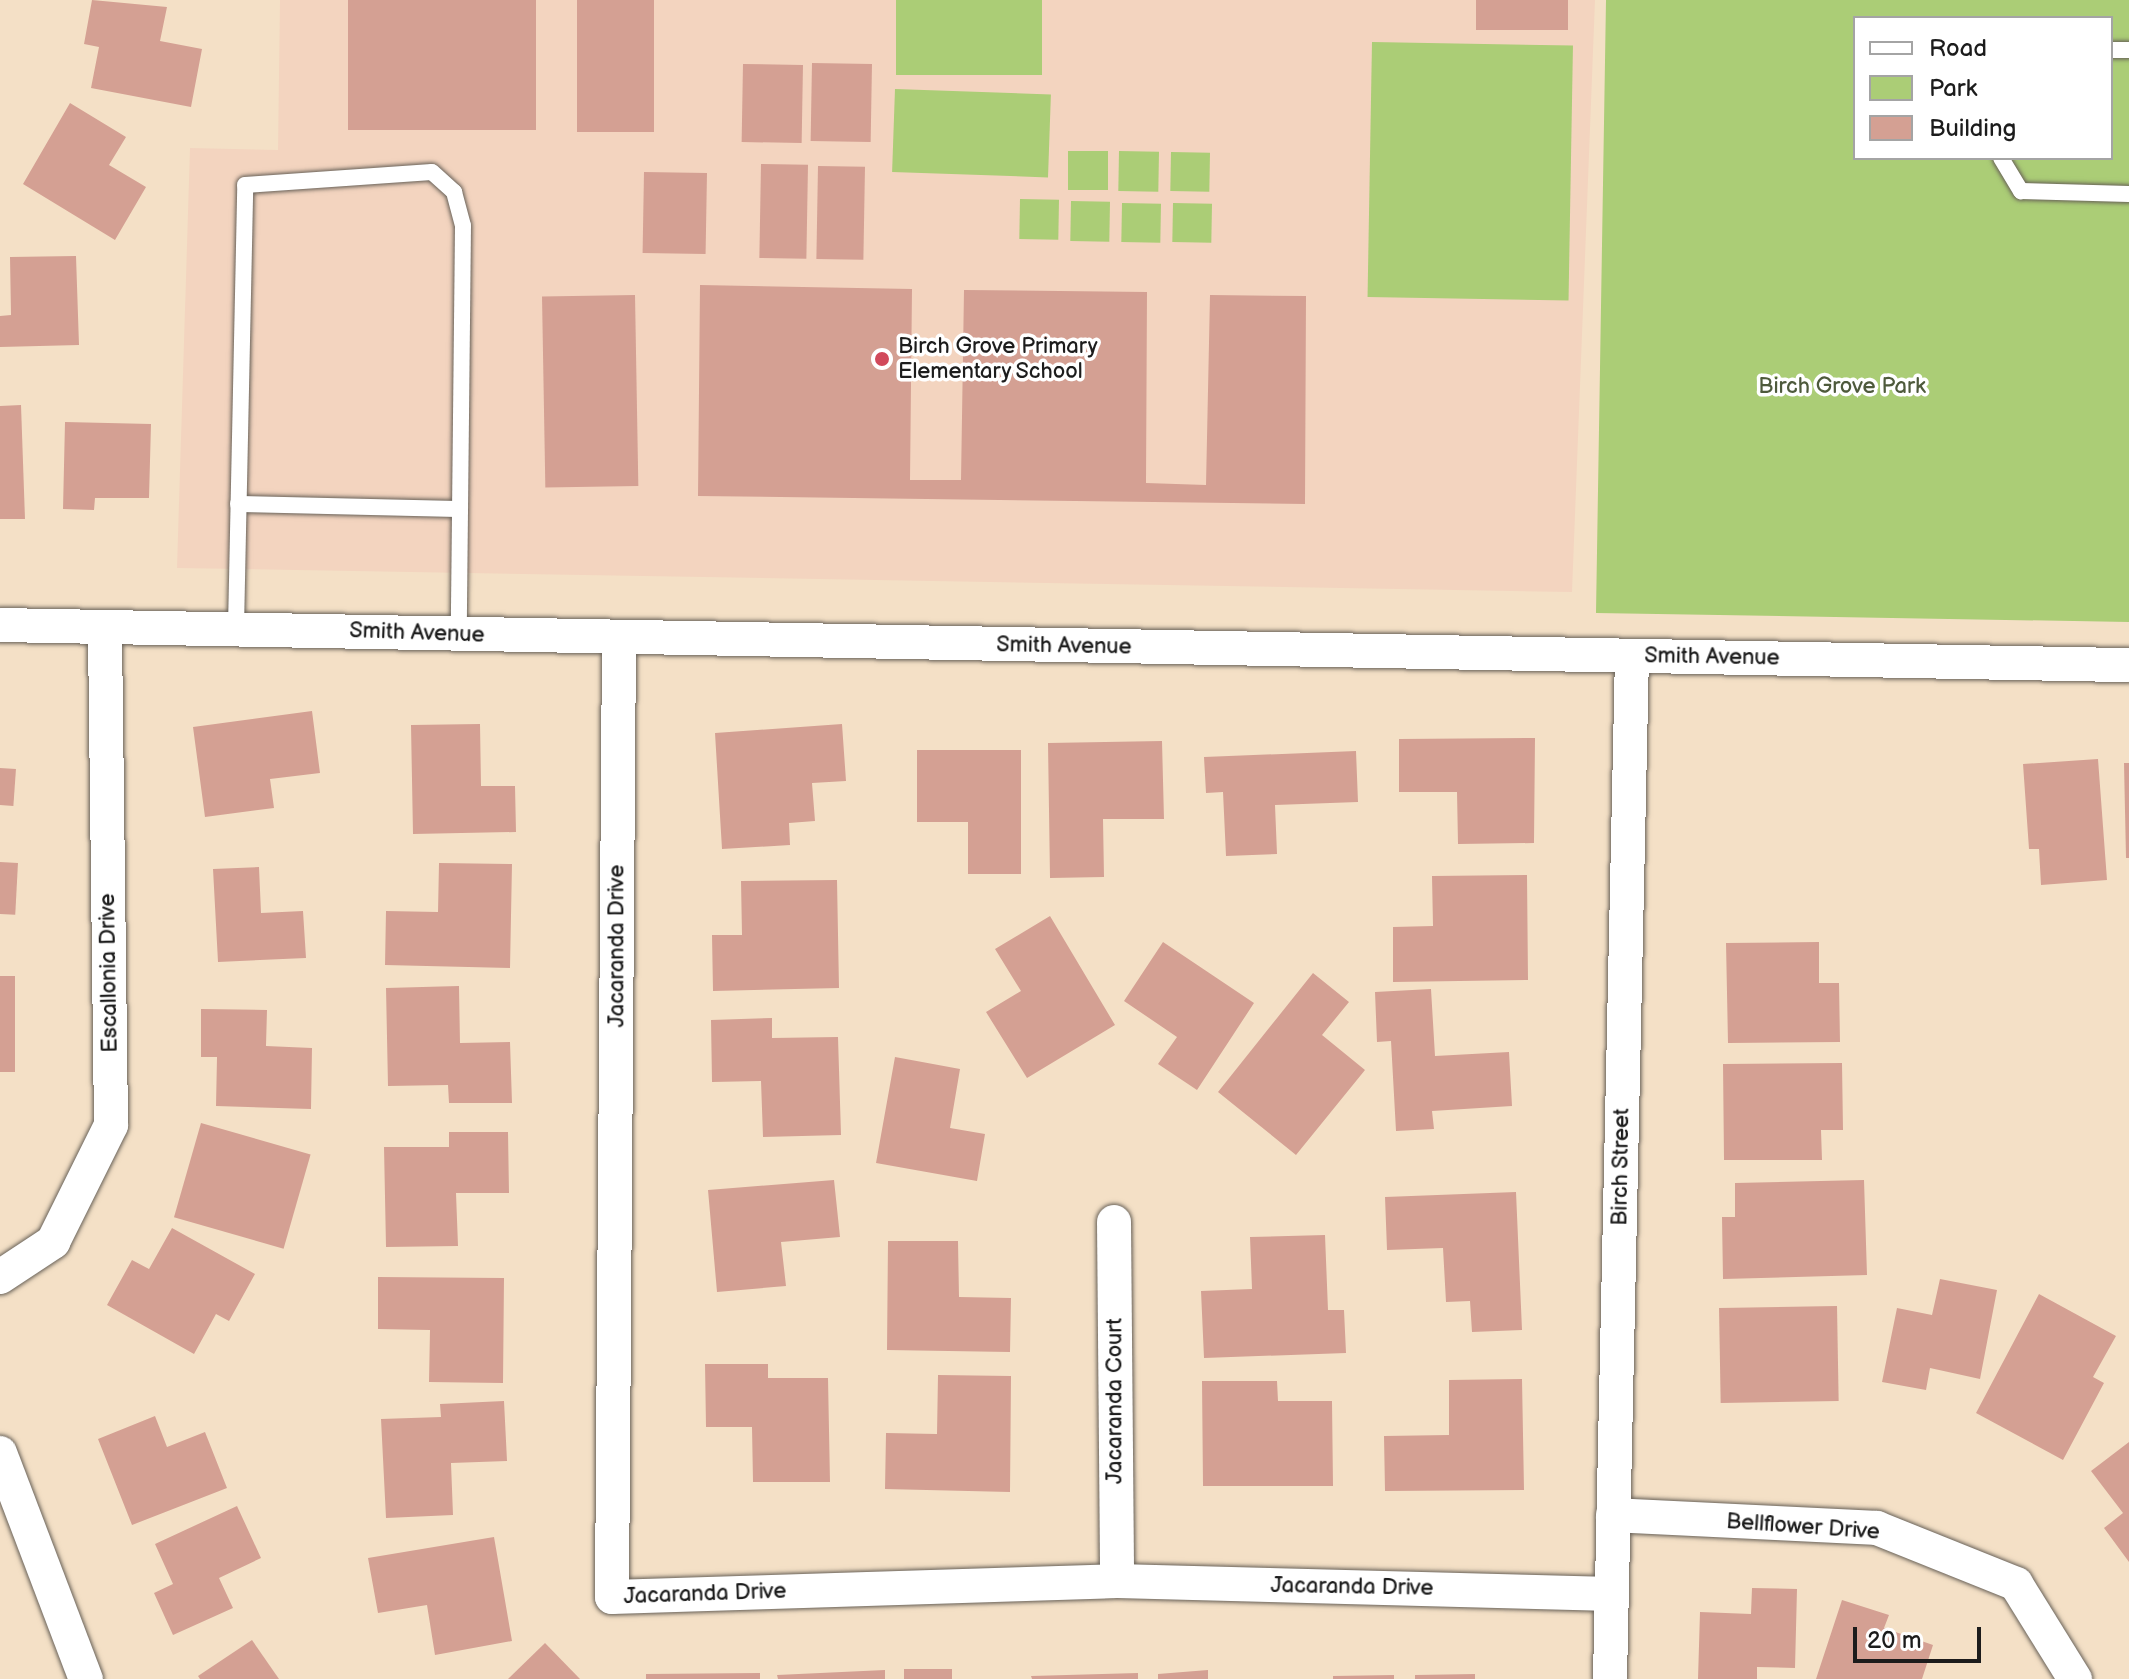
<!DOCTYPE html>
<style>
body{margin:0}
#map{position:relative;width:2129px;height:1679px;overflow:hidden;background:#f4e0c6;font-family:"Balsamiq Sans",sans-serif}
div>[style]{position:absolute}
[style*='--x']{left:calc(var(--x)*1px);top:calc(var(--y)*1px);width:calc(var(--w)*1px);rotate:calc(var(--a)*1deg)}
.built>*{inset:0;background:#f3d4bf}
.green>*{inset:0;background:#abcd76;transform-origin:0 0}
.building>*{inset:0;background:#d4a093;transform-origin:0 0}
.roads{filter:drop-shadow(0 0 2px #686158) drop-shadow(0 0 2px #686158)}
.service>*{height:16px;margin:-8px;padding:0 8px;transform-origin:8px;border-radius:8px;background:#fff}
.minor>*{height:34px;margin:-17px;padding:0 17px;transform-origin:17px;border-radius:17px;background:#fff}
.dots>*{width:22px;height:22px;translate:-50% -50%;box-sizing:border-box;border:4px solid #fff;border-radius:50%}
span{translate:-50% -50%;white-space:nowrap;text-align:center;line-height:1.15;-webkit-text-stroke:7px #fff;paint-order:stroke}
.poi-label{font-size:22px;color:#1c1c1c}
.left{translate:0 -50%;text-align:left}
.park-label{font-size:22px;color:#4e5a3c}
.street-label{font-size:22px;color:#1c1c1c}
.legend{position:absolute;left:1853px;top:16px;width:260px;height:144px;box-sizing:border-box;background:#fff;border:2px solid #a4a4a4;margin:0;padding:10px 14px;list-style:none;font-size:24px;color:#1c1c1c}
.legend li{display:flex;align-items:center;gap:16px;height:40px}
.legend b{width:40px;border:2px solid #a4a4a4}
.scale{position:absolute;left:1853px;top:1627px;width:128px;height:36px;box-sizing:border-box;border:4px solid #1c1c1c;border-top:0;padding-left:10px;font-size:24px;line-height:28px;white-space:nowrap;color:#1c1c1c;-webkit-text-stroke:6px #fff;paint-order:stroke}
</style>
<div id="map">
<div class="built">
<div style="clip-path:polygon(280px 0,1595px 0,1572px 592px,177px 568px,190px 148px,278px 150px)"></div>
</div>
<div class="green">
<div style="left:896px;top:0;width:146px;height:75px"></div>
<div style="clip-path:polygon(evenodd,1606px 0,2129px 0,2129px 622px,1596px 613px,1606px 0,1855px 18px,2111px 18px,2111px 158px,1855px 158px,1855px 18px)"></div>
<div style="left:1372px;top:42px;width:201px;height:255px;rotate:1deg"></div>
<div style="left:895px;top:89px;width:156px;height:83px;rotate:2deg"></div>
<div style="left:1068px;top:151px;width:40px;height:39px"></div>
<div style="left:1119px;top:151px;width:40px;height:40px;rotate:1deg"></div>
<div style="left:1171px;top:152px;width:39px;height:39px;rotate:1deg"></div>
<div style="left:1020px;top:199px;width:39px;height:40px;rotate:1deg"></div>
<div style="left:1071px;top:201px;width:39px;height:40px;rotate:1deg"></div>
<div style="left:1122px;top:203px;width:39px;height:39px;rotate:1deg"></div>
<div style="left:1173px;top:203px;width:39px;height:39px;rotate:1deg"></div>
</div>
<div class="building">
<div style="clip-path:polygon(92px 0,167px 7px,160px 41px,202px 49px,191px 107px,91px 88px,99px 47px,84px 44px)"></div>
<div style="left:348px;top:0;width:188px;height:130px"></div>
<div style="left:577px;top:0;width:77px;height:132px"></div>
<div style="left:1476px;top:0;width:92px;height:30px"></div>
<div style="left:812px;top:63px;width:60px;height:78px;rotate:1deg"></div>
<div style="left:743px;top:64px;width:60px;height:78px;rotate:1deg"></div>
<div style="clip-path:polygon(70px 103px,126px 137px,109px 165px,146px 187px,115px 240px,23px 184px)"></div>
<div style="left:761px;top:164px;width:47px;height:94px;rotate:1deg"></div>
<div style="left:818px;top:166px;width:47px;height:93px;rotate:1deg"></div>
<div style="left:644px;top:172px;width:63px;height:81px;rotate:1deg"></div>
<div style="clip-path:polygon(76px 256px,79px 345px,0 347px,0 316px,11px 315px,10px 257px)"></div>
<div style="clip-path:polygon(700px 285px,912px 289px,910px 480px,961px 480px,964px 290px,1147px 292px,1146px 483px,1206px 485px,1210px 295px,1306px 296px,1305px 504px,698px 496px)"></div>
<div style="left:635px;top:295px;width:191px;height:93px;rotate:89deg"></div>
<div style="clip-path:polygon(21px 405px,25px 519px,0 519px,0 406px)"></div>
<div style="clip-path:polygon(65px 422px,151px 424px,149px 498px,95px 498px,94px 510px,63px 509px)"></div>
<div style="clip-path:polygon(312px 711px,320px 773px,270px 779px,274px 808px,205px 817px,193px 727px)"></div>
<div style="clip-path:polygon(480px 724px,481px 786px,515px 786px,516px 832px,413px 834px,411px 725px)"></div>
<div style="clip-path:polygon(842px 724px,846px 781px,812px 783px,815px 821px,789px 823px,790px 845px,722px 849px,715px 733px)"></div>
<div style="clip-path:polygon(1535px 738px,1534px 843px,1458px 844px,1457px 792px,1399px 792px,1399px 739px)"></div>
<div style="clip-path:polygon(1162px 741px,1164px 819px,1103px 819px,1104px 877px,1050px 878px,1048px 743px)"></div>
<div style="clip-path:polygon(917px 750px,1021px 750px,1021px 874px,968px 874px,968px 822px,917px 822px)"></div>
<div style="clip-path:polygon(1356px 751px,1358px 802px,1275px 805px,1277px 854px,1226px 856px,1223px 792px,1206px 793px,1204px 757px)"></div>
<div style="clip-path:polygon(2098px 759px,2107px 880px,2041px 885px,2039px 849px,2029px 849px,2023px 764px)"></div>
<div style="clip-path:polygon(2124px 763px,2129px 763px,2129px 858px,2126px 858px)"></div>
<div style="left:0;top:768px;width:16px;height:37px;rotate:4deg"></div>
<div style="left:0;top:862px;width:18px;height:52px;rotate:3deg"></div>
<div style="clip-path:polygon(439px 863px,512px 864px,510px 968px,385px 965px,386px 911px,438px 912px)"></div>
<div style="clip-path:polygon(259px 867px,261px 913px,303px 911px,306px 958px,218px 962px,213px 869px)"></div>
<div style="clip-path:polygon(1527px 875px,1528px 980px,1393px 982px,1393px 927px,1433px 926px,1432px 876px)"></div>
<div style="clip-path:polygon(837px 880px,839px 988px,713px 991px,712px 935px,742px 935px,741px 881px)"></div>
<div style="clip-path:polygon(1050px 916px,1115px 1025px,1027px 1078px,986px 1012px,1021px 991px,995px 949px)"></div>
<div style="clip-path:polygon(1163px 942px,1254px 1003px,1197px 1090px,1158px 1064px,1177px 1037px,1124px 1001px)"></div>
<div style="clip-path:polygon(1819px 942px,1819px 983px,1839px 983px,1840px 1042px,1728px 1043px,1726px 943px)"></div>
<div style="clip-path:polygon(1313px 973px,1349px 1002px,1322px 1035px,1365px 1070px,1296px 1155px,1218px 1092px)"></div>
<div style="left:0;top:976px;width:15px;height:96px"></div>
<div style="clip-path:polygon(459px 986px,460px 1043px,510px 1042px,512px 1103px,449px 1103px,448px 1085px,388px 1086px,386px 988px)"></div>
<div style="clip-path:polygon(1431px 989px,1435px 1056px,1509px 1052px,1512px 1106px,1432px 1111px,1434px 1129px,1396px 1131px,1391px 1041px,1377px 1042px,1375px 992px)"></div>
<div style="clip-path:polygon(201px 1009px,267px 1010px,266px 1046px,312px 1048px,311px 1109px,216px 1106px,217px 1057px,201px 1057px)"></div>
<div style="clip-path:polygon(772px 1018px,772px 1038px,838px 1037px,841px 1135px,763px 1137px,761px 1081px,712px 1082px,711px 1020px)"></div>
<div style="clip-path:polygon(895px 1057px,960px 1069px,950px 1128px,985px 1134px,977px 1181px,876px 1163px)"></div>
<div style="clip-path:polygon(1842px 1063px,1843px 1130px,1821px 1130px,1822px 1160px,1724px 1160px,1723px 1064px)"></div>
<div style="left:201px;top:1123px;width:114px;height:98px;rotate:16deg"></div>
<div style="clip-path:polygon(449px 1132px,508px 1132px,509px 1193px,456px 1193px,458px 1246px,386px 1247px,384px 1147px,449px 1147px)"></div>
<div style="clip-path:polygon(834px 1180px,840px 1237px,781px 1242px,786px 1286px,717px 1292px,708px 1190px)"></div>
<div style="clip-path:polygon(1864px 1180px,1867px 1275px,1723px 1279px,1722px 1217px,1735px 1217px,1735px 1183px)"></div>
<div style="clip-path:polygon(1516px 1192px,1522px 1330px,1472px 1332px,1470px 1301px,1446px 1302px,1443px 1248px,1387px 1250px,1385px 1197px)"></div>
<div style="clip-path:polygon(172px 1228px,255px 1274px,229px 1321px,216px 1314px,194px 1354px,107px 1305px,132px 1260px,149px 1269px)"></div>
<div style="clip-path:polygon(1325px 1235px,1328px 1310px,1344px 1310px,1346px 1353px,1204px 1358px,1201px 1291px,1252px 1289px,1250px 1237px)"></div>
<div style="clip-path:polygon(888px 1241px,958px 1241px,959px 1297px,1011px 1298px,1010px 1352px,887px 1350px)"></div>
<div style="clip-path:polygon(378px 1277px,504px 1278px,503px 1383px,429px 1382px,430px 1330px,378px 1329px)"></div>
<div style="clip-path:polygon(1940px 1279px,1997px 1290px,1980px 1379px,1930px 1368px,1926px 1390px,1882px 1382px,1897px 1308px,1932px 1315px)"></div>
<div style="clip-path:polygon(2039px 1294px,2116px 1336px,2093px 1377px,2104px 1383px,2063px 1460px,1976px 1413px)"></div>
<div style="left:1837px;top:1306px;width:95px;height:118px;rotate:89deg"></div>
<div style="clip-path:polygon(705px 1364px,768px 1364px,768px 1378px,828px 1378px,830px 1482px,753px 1482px,752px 1427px,706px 1427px)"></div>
<div style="clip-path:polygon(938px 1375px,1011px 1376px,1010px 1492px,885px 1489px,886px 1433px,937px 1434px)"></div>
<div style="clip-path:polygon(1522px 1379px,1524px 1490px,1385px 1491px,1384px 1436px,1449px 1435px,1449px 1380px)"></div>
<div style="clip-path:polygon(1202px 1381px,1277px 1381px,1278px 1401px,1332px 1401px,1333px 1486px,1203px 1486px)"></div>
<div style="clip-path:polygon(504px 1401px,507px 1461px,451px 1463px,453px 1515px,386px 1518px,381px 1419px,441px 1417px,440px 1404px)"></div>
<div style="clip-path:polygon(155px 1416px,167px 1447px,205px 1432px,227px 1488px,132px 1525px,98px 1439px)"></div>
<div style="clip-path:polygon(2129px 1442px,2129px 1562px,2104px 1528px,2123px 1513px,2091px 1471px)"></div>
<div style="clip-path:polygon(237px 1506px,261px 1558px,219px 1578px,233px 1608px,173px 1635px,154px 1593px,173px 1584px,155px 1544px)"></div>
<div style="clip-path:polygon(494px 1537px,512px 1641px,435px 1655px,427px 1605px,378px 1613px,368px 1558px)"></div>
<div style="clip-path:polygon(1752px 1588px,1797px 1589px,1795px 1668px,1757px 1667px,1757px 1679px,1698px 1679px,1700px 1612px,1751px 1614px)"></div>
<div style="clip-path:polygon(1842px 1600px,1889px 1615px,1884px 1628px,1933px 1645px,1922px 1679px,1816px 1679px)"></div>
<div style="clip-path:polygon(252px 1640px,279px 1679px,200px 1679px,198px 1676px)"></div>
<div style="clip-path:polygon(545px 1643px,580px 1679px,508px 1679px)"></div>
<div style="left:904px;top:1669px;width:48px;height:10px"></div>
<div style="clip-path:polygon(885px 1670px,885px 1679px,778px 1679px,777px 1675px)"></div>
<div style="clip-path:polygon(1208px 1670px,1208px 1679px,1158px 1679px,1158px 1674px)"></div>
<div style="clip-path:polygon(760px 1673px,760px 1679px,646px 1679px,646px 1674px)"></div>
<div style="clip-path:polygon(1138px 1673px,1138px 1679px,1032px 1679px,1031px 1676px)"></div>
<div style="clip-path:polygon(1475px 1674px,1475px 1679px,1415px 1679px,1415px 1675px)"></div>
<div style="clip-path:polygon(1394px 1675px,1394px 1679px,1333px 1679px,1333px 1676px)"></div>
</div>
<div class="roads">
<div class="service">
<div style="--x:2111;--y:50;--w:18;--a:0"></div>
<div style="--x:2001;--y:158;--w:39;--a:59"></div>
<div style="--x:2021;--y:191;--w:108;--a:1.6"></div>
<div style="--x:238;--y:504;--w:222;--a:1.3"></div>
<div style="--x:236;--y:628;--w:443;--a:-88.8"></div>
<div style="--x:245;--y:185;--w:187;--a:-4"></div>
<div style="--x:432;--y:172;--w:30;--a:42"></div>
<div style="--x:454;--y:192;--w:35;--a:75"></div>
<div style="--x:463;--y:226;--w:408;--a:90.6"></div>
</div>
<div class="minor">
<div style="--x:0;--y:625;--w:2129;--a:1.08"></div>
<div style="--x:619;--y:638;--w:959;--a:90.42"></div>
<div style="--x:612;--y:1597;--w:505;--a:-1.81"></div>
<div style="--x:1117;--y:1581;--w:495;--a:1.5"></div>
<div style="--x:1114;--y:1222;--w:359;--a:89.5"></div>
<div style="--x:0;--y:1277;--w:64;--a:-33.4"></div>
<div style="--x:53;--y:1242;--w:131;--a:-63.6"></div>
<div style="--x:111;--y:1125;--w:498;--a:-90.7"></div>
<div style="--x:0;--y:1453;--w:242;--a:69.2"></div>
<div style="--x:1613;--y:1515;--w:264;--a:2.8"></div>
<div style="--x:1877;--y:1528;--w:150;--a:21.9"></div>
<div style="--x:2016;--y:1584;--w:112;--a:58.2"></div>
<div style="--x:1610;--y:1679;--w:1023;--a:-88.77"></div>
</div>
</div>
<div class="dots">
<div style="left:882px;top:359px;background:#d1495b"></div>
</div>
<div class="poi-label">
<span class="left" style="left:898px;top:359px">Birch Grove Primary<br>Elementary School</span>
</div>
<div class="park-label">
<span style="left:1842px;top:387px">Birch Grove Park</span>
</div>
<div class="street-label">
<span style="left:417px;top:633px;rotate:2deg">Smith Avenue</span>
<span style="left:1064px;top:646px;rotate:1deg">Smith Avenue</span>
<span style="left:1712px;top:657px;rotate:1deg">Smith Avenue</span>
<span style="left:617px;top:946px;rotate:-90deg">Jacaranda Drive</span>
<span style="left:109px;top:973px;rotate:-91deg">Escallonia Drive</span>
<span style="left:1621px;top:1167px;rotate:-89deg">Birch Street</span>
<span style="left:1115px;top:1401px;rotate:-90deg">Jacaranda Court</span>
<span style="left:1803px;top:1527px;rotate:4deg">Bellflower Drive</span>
<span style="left:1352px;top:1587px;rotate:1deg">Jacaranda Drive</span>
<span style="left:705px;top:1594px;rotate:-2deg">Jacaranda Drive</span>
</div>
<ul class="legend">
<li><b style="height:10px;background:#fff"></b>Road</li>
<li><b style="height:22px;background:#abcd76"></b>Park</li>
<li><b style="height:22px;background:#d4a093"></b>Building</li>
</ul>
<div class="scale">20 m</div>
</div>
